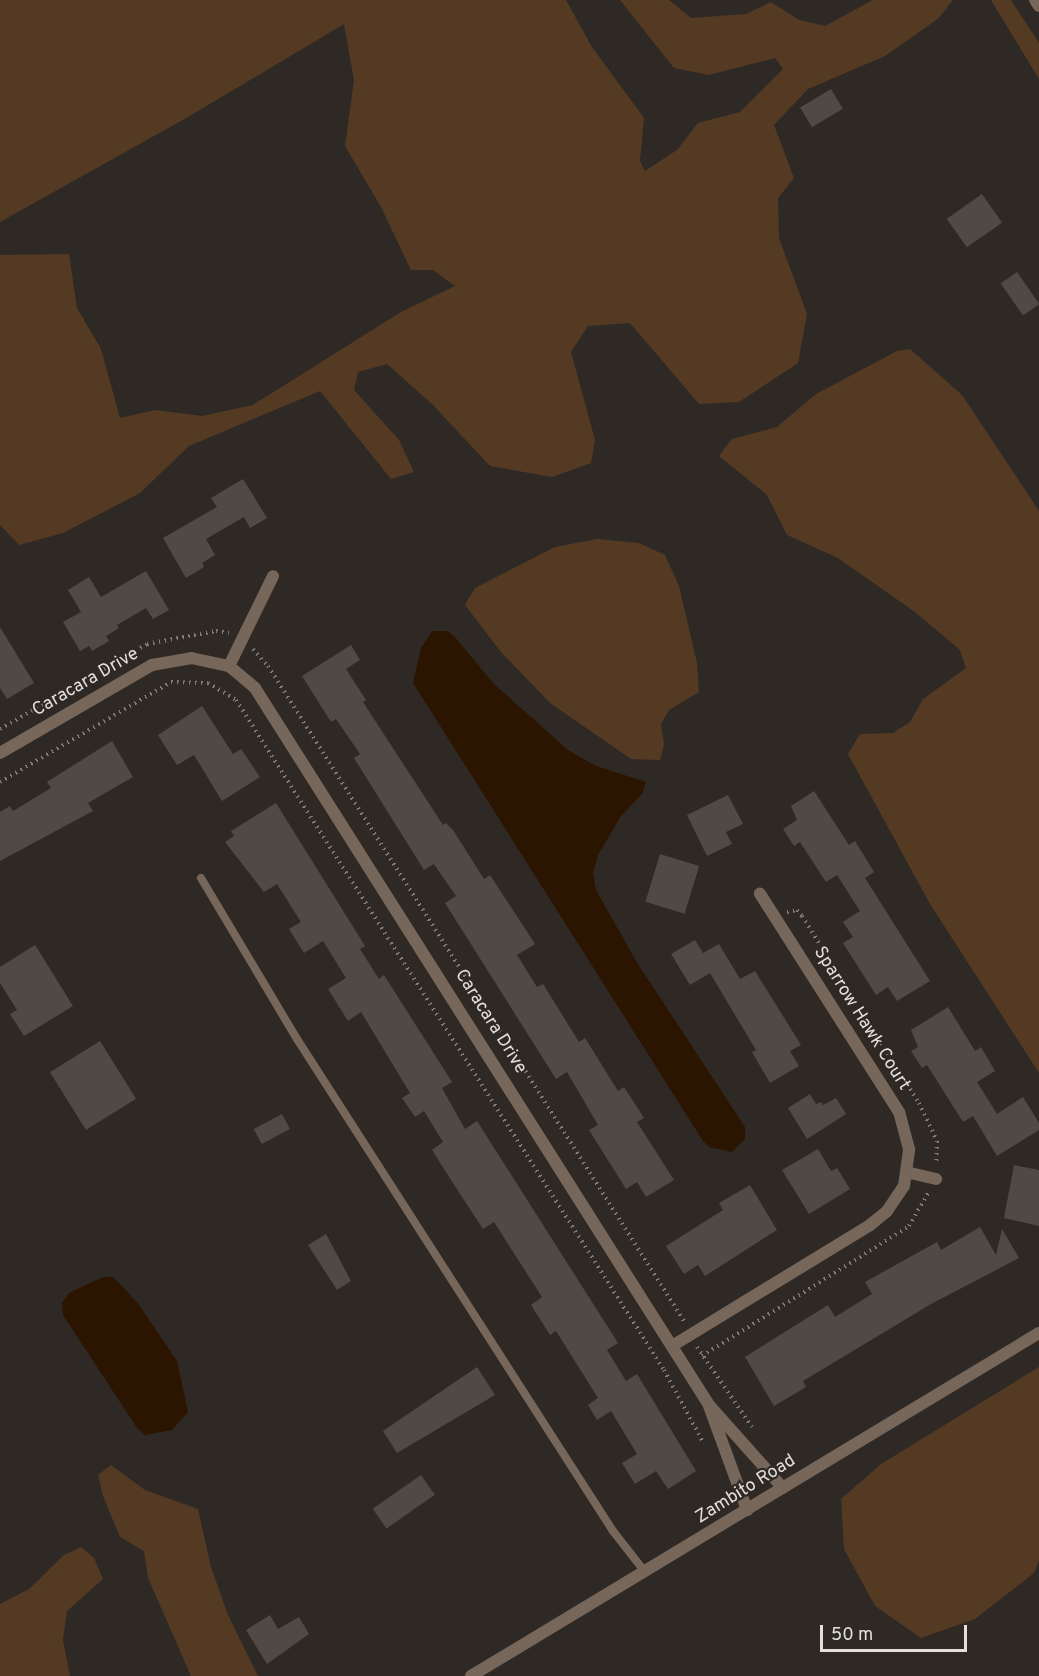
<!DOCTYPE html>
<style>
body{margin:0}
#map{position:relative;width:1039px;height:1676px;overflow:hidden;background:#2f2925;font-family:Overpass,sans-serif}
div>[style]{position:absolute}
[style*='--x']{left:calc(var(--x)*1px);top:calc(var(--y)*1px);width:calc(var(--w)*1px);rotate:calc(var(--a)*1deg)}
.green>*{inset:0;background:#543a23}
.water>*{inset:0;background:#2c1500}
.building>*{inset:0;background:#504a45;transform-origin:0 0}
.path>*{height:4px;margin-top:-2px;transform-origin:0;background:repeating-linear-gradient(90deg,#827d79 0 1.5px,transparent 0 6px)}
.lane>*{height:8px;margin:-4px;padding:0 4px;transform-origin:4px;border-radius:4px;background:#77675a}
.street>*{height:12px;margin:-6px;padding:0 6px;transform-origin:6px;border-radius:6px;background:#77675a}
span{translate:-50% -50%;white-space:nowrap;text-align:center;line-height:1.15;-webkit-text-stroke:4.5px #2f2925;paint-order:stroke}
.street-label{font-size:18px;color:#e2dfdc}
.scale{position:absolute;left:820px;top:1625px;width:147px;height:27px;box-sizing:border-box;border:3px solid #e2dfdc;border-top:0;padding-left:8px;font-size:18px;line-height:21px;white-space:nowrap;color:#e2dfdc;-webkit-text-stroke:4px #2f2925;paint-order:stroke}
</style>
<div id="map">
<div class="green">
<div style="clip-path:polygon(0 0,566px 0,592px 47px,644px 118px,640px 161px,645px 171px,677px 150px,698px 123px,740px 112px,783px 69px,775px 58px,709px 75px,674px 68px,620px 0,669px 0,691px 18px,746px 14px,771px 2px,799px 20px,825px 26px,873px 0,953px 0,939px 18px,885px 56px,808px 89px,774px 125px,794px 178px,778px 198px,779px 238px,807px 314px,798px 363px,739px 402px,699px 404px,630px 323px,588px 326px,571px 352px,595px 440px,591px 463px,552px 477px,490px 466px,432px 404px,387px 364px,358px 372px,354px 390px,399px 440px,414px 472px,391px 479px,320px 391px,189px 446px,140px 493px,63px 533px,19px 545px,0 525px,0 255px,69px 254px,77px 308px,101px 349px,120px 418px,155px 410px,202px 416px,253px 405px,401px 312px,455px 286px,433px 270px,411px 270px,381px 207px,345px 146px,354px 80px,344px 24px,188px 117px,0 222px)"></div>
<div style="clip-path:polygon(991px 0,1011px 0,1039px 43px,1039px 79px)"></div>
<div style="clip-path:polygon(910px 349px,962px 395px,1039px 511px,1039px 1073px,930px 904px,848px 754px,860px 734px,893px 733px,910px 722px,923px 699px,966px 668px,960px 650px,915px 612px,838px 558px,787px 535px,767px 495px,719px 456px,732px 439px,777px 427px,816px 394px,897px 351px)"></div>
<div style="clip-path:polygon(597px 539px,639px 543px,665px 555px,679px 586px,697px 663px,699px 692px,669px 710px,661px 724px,664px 745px,660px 760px,631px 759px,550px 703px,501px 652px,465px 605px,475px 588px,555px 547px)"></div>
<div style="clip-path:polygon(1039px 1367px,1039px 1560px,1034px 1573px,975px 1619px,921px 1638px,875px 1606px,844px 1549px,841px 1499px,881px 1464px)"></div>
<div style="clip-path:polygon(111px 1465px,145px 1490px,198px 1509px,211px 1567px,228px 1615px,258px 1676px,191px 1676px,148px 1578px,144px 1551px,120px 1537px,103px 1496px,98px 1475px)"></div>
<div style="clip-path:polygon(81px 1547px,94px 1558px,103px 1579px,67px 1611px,63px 1640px,70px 1676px,0 1676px,0 1604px,29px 1589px,64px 1555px)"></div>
</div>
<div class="water">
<div style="clip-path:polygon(432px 631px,448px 631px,455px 637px,493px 683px,568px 750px,596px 766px,646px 782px,642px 794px,621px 816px,598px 855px,593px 873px,596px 890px,636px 961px,745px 1127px,745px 1139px,732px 1152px,709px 1147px,703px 1141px,413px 683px,421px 648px)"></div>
<div style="clip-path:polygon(103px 1277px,113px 1277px,137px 1302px,177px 1361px,188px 1412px,172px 1430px,145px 1435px,137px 1428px,63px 1315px,62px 1303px,69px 1293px)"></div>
</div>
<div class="building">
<div style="left:831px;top:89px;width:23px;height:36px;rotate:59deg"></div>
<div style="left:982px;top:194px;width:35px;height:43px;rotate:55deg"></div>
<div style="left:1017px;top:272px;width:39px;height:20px;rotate:55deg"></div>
<div style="clip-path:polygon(243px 479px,267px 518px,250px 528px,244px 517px,206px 539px,215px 555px,202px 563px,204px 567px,186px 578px,163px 538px,217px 507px,211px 498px)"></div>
<div style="clip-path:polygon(146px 571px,169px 610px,153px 619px,146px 608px,117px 625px,119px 628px,106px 636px,109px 641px,92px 651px,89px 646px,80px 651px,63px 622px,81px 612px,68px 590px,89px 577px,101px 597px)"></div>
<div style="clip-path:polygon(0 627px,34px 683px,7px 699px,0 688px)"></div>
<div style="clip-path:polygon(351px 645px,360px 660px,346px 669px,366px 700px,363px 702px,443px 825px,446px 823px,453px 830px,484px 879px,490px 875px,535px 944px,517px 955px,537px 987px,543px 984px,579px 1042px,585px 1038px,618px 1091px,624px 1087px,644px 1118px,637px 1122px,674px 1180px,646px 1197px,637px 1182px,626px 1189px,589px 1130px,598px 1125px,567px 1072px,556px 1079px,445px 903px,456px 896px,434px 864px,424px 870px,354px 758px,360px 754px,336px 719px,331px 722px,302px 676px)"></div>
<div style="clip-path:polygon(202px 706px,233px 754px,241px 749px,260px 777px,222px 801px,194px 755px,177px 765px,158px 735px)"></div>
<div style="clip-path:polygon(112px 741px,133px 777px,88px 803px,93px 811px,0 861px,0 812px,10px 806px,13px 811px,51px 788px,47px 782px)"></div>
<div style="clip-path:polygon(814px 791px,849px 845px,855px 841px,874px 872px,865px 878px,930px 981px,897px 1001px,888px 987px,876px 995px,843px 943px,853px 937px,843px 922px,860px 911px,837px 875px,826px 882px,800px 842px,794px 846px,783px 829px,797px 820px,791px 806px)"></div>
<div style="clip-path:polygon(728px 795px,743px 824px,726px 832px,732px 844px,707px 856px,687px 815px)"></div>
<div style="clip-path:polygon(276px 803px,365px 946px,360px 949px,379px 979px,384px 975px,452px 1082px,442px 1088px,465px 1129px,477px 1121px,618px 1343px,607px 1350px,626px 1381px,637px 1374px,696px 1471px,668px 1489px,656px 1471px,635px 1484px,622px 1463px,637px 1454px,611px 1411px,597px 1420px,588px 1405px,598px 1398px,556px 1331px,550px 1335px,531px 1305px,542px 1297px,494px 1222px,483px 1229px,451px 1180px,432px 1150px,443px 1142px,424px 1111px,415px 1117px,402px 1098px,410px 1093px,361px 1012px,348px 1021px,328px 989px,346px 978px,323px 941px,304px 953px,289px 929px,301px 922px,277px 884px,264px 892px,225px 842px,234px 836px,231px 831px)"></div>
<div style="left:660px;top:854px;width:41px;height:50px;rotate:17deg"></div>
<div style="clip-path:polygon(695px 940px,703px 953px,719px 944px,740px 979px,755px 971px,801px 1045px,790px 1051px,799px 1066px,770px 1083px,752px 1052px,756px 1050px,710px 973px,690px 985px,671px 954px)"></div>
<div style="clip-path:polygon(35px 945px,73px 1006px,24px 1036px,10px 1014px,17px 1010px,0 983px,0 967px)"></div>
<div style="clip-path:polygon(948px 1007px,975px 1051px,981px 1047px,995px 1071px,977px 1082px,997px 1114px,1023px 1097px,1039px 1123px,1039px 1130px,997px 1156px,973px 1116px,963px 1122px,927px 1065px,922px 1068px,911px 1051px,918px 1047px,911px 1030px)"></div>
<div style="left:100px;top:1041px;width:68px;height:59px;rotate:58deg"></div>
<div style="clip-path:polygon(810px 1094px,816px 1104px,821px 1102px,823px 1105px,836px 1098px,846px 1114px,807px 1139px,788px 1108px)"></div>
<div style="left:282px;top:1114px;width:17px;height:32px;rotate:62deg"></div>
<div style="clip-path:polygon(818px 1149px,831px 1171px,837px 1168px,850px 1189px,809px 1214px,782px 1170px)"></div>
<div style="clip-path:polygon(1014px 1165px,1039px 1170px,1039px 1226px,1004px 1218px)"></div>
<div style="clip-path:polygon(750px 1185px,777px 1230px,705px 1276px,698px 1265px,684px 1274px,666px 1246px,723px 1210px,719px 1203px)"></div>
<div style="clip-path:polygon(980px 1227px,996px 1255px,1002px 1229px,1019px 1258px,931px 1304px,803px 1381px,806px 1387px,774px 1406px,745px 1357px,828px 1305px,835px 1317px,872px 1294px,865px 1282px,937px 1242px,941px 1250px)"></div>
<div style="clip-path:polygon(326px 1234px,351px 1281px,337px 1290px,308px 1245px)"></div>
<div style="clip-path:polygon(477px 1367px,495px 1395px,397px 1453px,383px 1431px)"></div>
<div style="left:421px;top:1475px;width:24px;height:59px;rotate:55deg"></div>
<div style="clip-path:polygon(270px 1615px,278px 1629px,299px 1617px,309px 1634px,267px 1664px,246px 1630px)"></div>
</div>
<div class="path">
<div style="--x:253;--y:649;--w:23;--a:49"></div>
<div style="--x:268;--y:666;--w:776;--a:57.58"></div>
<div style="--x:0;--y:729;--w:170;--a:-30"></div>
<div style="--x:147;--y:644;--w:70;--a:-10.7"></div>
<div style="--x:216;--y:631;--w:13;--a:9"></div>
<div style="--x:0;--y:782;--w:198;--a:-30.3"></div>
<div style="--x:171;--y:682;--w:37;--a:2"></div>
<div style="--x:208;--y:683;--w:33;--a:31"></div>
<div style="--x:236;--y:700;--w:795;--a:57.43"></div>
<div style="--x:664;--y:1370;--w:84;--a:61.6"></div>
<div style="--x:787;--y:912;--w:10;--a:-11"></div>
<div style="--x:797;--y:910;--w:8;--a:50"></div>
<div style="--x:802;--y:916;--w:221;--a:58"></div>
<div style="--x:919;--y:1103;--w:42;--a:64.7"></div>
<div style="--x:937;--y:1141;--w:24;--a:92"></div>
<div style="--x:697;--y:1347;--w:97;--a:55.5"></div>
<div style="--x:702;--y:1356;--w:244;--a:-32.1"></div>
<div style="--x:909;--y:1226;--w:39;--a:-60"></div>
</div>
<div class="lane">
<div style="--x:201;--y:878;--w:187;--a:59.2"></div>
<div style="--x:297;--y:1039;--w:585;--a:57.29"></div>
<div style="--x:613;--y:1531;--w:52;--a:52"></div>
</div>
<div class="street">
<div style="--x:1035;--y:0;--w:7;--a:56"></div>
<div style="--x:229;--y:666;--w:100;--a:-63.9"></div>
<div style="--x:0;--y:753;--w:176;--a:-30.1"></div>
<div style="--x:152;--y:665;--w:40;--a:-10"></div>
<div style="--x:191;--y:658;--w:39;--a:12"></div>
<div style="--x:229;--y:666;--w:34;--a:40"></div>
<div style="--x:255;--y:688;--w:849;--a:57.66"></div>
<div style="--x:709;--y:1405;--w:111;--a:48.3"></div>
<div style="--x:906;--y:1172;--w:31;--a:13"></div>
<div style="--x:672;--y:1346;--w:232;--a:-31.4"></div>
<div style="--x:870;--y:1225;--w:22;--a:-39"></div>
<div style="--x:887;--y:1211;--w:30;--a:-56"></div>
<div style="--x:904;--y:1186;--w:37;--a:-82"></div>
<div style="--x:909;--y:1149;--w:38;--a:-105"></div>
<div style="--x:899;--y:1112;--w:259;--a:-122.5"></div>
<div style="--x:709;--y:1406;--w:111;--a:69.9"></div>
<div style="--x:471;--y:1676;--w:664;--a:-31.13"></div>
</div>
<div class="street-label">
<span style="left:86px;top:683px;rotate:-30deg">Caracara Drive</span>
<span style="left:861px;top:1019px;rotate:58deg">Sparrow Hawk Court</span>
<span style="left:490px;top:1022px;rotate:58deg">Caracara Drive</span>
<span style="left:746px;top:1490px;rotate:-32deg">Zambito Road</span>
</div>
<div class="scale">50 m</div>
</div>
